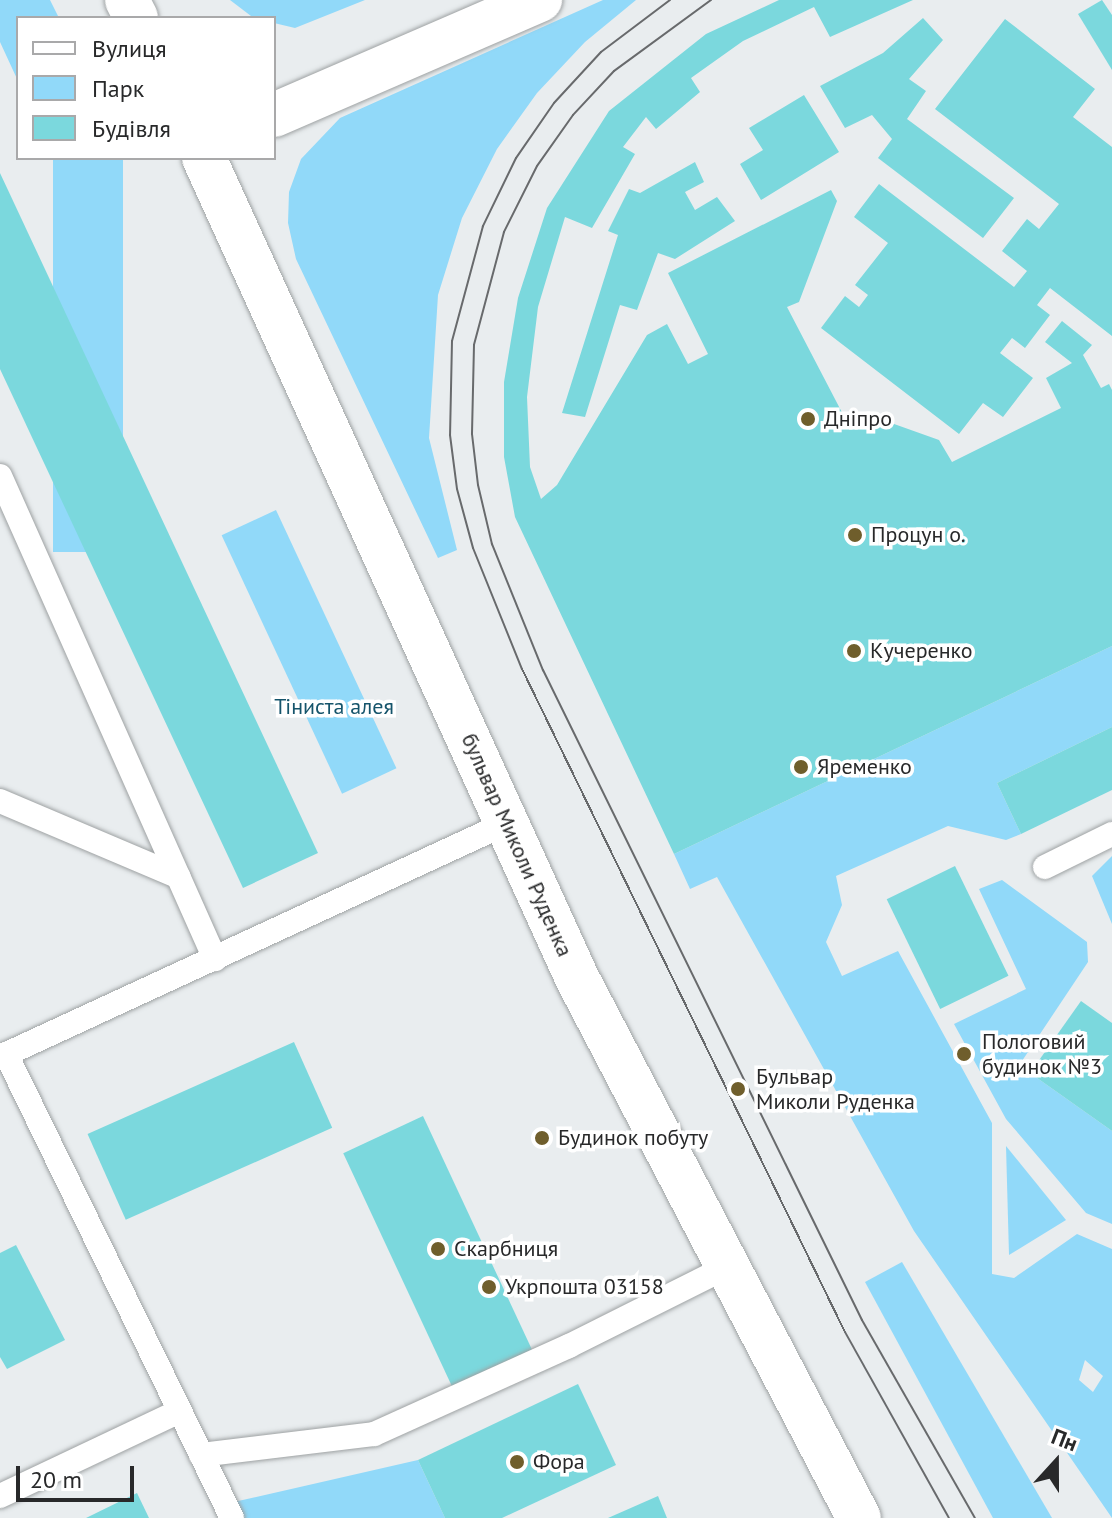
<!DOCTYPE html>
<html>
<head>
<meta charset="utf-8">
<style>
  body { margin:0 }
  #map { position:relative; width:1112px; height:1518px; overflow:hidden; background:#e9edef; font-family:"PT Sans",sans-serif }
  div>[style] { position:absolute }
  [style*='--x'] { left:calc(var(--x)*1px); top:calc(var(--y)*1px); width:calc(var(--w)*1px); rotate:calc(var(--a)*1deg) }
  .green>* { inset:0; background:#91d9f9; transform-origin:0 0 }
  .building>* { inset:0; background:#7bd8dd; transform-origin:0 0 }
  .roads { filter:drop-shadow(0 0 2px #9ea2a3) drop-shadow(0 0 2px #9ea2a3) }
  .service>* { height:24px; margin:-12px; padding:0 12px; transform-origin:12px; border-radius:12px; background:#fff }
  .tertiary>* { height:44px; margin:-22px; padding:0 22px; transform-origin:22px; border-radius:22px; background:#fff }
  .tram>* { height:2px; margin:-1px; padding:0 1px; transform-origin:1px; border-radius:1px; background:#686a6c }
  .dots>* { width:22px; height:22px; translate:-50% -50%; box-sizing:border-box; border:4px solid #fff; border-radius:50% }
  span { translate:-50% -50%; white-space:nowrap; text-align:center; line-height:1.15; -webkit-text-stroke:7px #fff; paint-order:stroke }
  .poi-label { font-size:22px; color:#28292a }
  .left { translate:0 -50%; text-align:left }
  .park-label { font-size:22px; color:#15546b }
  .street-label { font-size:22px; color:#28292a }
  .legend { position:absolute; left:16px; top:16px; width:260px; height:144px; box-sizing:border-box; background:#fff; border:2px solid #a9a9aa; margin:0; padding:10px 14px; list-style:none; font-size:24px; color:#28292a }
  .legend li { display:flex; align-items:center; gap:16px; height:40px }
  .legend b { width:40px; border:2px solid #a9a9aa }
  .north { position:absolute; left:1016px; top:1422px; width:80px; height:80px; -webkit-text-stroke:6px #fff; paint-order:stroke; rotate:21deg; font-size:22px; font-weight:700; line-height:32px; text-align:center; color:#28292a }
  .north::after { content:''; display:block; margin:auto; width:28px; height:36px; background:#28292a; clip-path:polygon(50% 0,100% 100%,50% 72%,0 100%) }
  .scale { position:absolute; left:16px; top:1466px; width:118px; height:36px; box-sizing:border-box; border:4px solid #28292a; border-top:0; padding-left:10px; font-size:24px; line-height:28px; white-space:nowrap; color:#28292a; -webkit-text-stroke:6px #fff; paint-order:stroke }
</style>
</head>
<body>
<div id="map">
  <div class="green">
    <i style="clip-path:polygon(0 0,50px 0,59px 18px,18px 18px,18px 81px,0 42px)"></i>
    <i style="clip-path:polygon(230px 0,365px 0,295px 28px,274px 23px,274px 18px,251px 16px)"></i>
    <i style="clip-path:polygon(603px 0,636px 0,585px 42px,537px 93px,497px 149px,462px 218px,438px 295px,429px 438px,457px 550px,438px 558px,296px 259px,288px 223px,289px 192px,301px 159px,340px 118px)"></i>
    <i style="left:53px;top:158px;width:70px;height:394px"></i>
    <i style="left:276px;top:510px;width:285px;height:60px;rotate:65deg"></i>
    <i style="clip-path:polygon(evenodd,1112px 646px,1112px 727px,997px 783px,1021px 834px,1006px 840px,948px 826px,836px 876px,842px 905px,826px 942px,842px 976px,898px 951px,992px 1123px,992px 1274px,1014px 1278px,1077px 1234px,1112px 1249px,1112px 1518px,914px 1231px,717px 877px,690px 889px,674px 854px,1112px 646px,1085px 1360px,1103px 1376px,1093px 1392px,1079px 1380px,1085px 1360px)"></i>
    <i style="clip-path:polygon(1112px 856px,1112px 924px,1092px 876px)"></i>
    <i style="clip-path:polygon(1002px 880px,1087px 942px,1088px 962px,1022px 1061px,1030px 1073px,1112px 1131px,1112px 1224px,1086px 1213px,1006px 1119px,954px 1024px,1026px 989px,979px 889px)"></i>
    <i style="clip-path:polygon(1006px 1146px,1066px 1220px,1009px 1255px)"></i>
    <i style="clip-path:polygon(902px 1262px,1052px 1518px,993px 1518px,865px 1282px)"></i>
    <i style="clip-path:polygon(418px 1460px,445px 1518px,232px 1518px,225px 1504px)"></i>
  </div>
  <div class="building">
    <i style="clip-path:polygon(779px 0,913px 0,830px 37px,814px 7px,743px 41px,691px 78px,700px 92px,656px 129px,646px 117px,623px 147px,635px 154px,592px 228px,565px 217px,538px 307px,527px 397px,530px 467px,541px 499px,557px 485px,647px 335px,667px 324px,688px 364px,708px 354px,668px 273px,831px 190px,837px 201px,799px 302px,787px 307px,848px 424px,866px 414px,939px 440px,952px 462px,1061px 408px,1046px 378px,1072px 363px,1045px 342px,1062px 321px,1092px 345px,1083px 355px,1101px 388px,1109px 384px,1112px 390px,1112px 646px,674px 854px,515px 517px,504px 457px,504px 382px,518px 298px,547px 208px,609px 111px,706px 34px)"></i>
    <i style="clip-path:polygon(1102px 0,1112px 15px,1112px 70px,1078px 14px)"></i>
    <i style="clip-path:polygon(923px 18px,943px 40px,909px 79px,926px 91px,907px 119px,1014px 198px,983px 238px,878px 158px,892px 139px,872px 115px,845px 128px,820px 86px,883px 53px)"></i>
    <i style="clip-path:polygon(1005px 19px,1095px 89px,1073px 117px,1112px 147px,1112px 336px,1050px 288px,1037px 305px,1050px 315px,1025px 348px,1012px 338px,1000px 353px,1033px 378px,1003px 417px,983px 403px,959px 434px,821px 328px,845px 296px,859px 307px,868px 295px,855px 285px,888px 243px,854px 217px,879px 184px,1014px 287px,1027px 271px,1002px 251px,1027px 219px,1039px 229px,1059px 204px,935px 109px)"></i>
    <i style="clip-path:polygon(804px 95px,839px 152px,761px 200px,740px 164px,763px 150px,749px 128px)"></i>
    <i style="clip-path:polygon(695px 162px,704px 182px,685px 192px,695px 210px,717px 197px,735px 221px,675px 259px,658px 253px,637px 310px,620px 305px,585px 417px,562px 413px,618px 235px,608px 231px,629px 189px,640px 193px)"></i>
    <i style="clip-path:polygon(0 173px,318px 853px,243px 888px,0 369px)"></i>
    <i style="clip-path:polygon(1112px 727px,1112px 790px,1021px 834px,997px 783px)"></i>
    <i style="left:955px;top:866px;width:122px;height:76px;rotate:64deg"></i>
    <i style="clip-path:polygon(1081px 1001px,1112px 1023px,1112px 1131px,1030px 1073px)"></i>
    <i style="left:294px;top:1042px;width:94px;height:226px;rotate:66deg"></i>
    <i style="left:423px;top:1116px;width:258px;height:88px;rotate:65deg"></i>
    <i style="clip-path:polygon(16px 1245px,65px 1340px,7px 1369px,0 1357px,0 1253px)"></i>
    <i style="clip-path:polygon(578px 1384px,616px 1465px,502px 1518px,445px 1518px,418px 1460px)"></i>
    <i style="clip-path:polygon(137px 1493px,149px 1518px,86px 1518px)"></i>
    <i style="clip-path:polygon(658px 1496px,667px 1518px,608px 1518px)"></i>
  </div>
  <div class="roads">
    <div class="service">
      <i style="--x:0;--y:476;--w:529;--a:66"></i>
      <i style="--x:0;--y:801;--w:194;--a:23"></i>
      <i style="--x:1045;--y:867;--w:75;--a:-26.2"></i>
      <i style="--x:6;--y:1054;--w:516;--a:64.03"></i>
      <i style="--x:0;--y:1057;--w:558;--a:-24.78"></i>
      <i style="--x:201;--y:1455;--w:174;--a:-6.9"></i>
      <i style="--x:374;--y:1434;--w:214;--a:-24.3"></i>
      <i style="--x:569;--y:1346;--w:174;--a:-26.6"></i>
      <i style="--x:0;--y:1496;--w:197;--a:-25.3"></i>
    </div>
    <div class="tertiary">
      <i style="--x:127;--y:0;--w:20;--a:63"></i>
      <i style="--x:274;--y:115;--w:290;--a:-23.4"></i>
      <i style="--x:204;--y:158;--w:901;--a:65.54"></i>
      <i style="--x:577;--y:978;--w:609;--a:62.43"></i>
    </div>
  </div>
  <div class="tram">
    <i style="--x:670;--y:0;--w:86;--a:143"></i>
    <i style="--x:601;--y:52;--w:69;--a:132.7"></i>
    <i style="--x:554;--y:103;--w:67;--a:124.6"></i>
    <i style="--x:516;--y:158;--w:76;--a:115.9"></i>
    <i style="--x:483;--y:226;--w:119;--a:105.1"></i>
    <i style="--x:452;--y:341;--w:94;--a:91.2"></i>
    <i style="--x:450;--y:435;--w:54;--a:82.6"></i>
    <i style="--x:457;--y:489;--w:61;--a:74.8"></i>
    <i style="--x:473;--y:548;--w:131;--a:68"></i>
    <i style="--x:522;--y:669;--w:737;--a:64.03"></i>
    <i style="--x:845;--y:1332;--w:213;--a:60.8"></i>
    <i style="--x:711;--y:0;--w:120;--a:143.8"></i>
    <i style="--x:614;--y:71;--w:60;--a:133"></i>
    <i style="--x:573;--y:115;--w:62;--a:125.2"></i>
    <i style="--x:537;--y:166;--w:74;--a:116.6"></i>
    <i style="--x:504;--y:232;--w:117;--a:104.9"></i>
    <i style="--x:474;--y:345;--w:89;--a:91.3"></i>
    <i style="--x:472;--y:434;--w:51;--a:83.3"></i>
    <i style="--x:478;--y:485;--w:61;--a:76.7"></i>
    <i style="--x:492;--y:544;--w:136;--a:68"></i>
    <i style="--x:543;--y:670;--w:724;--a:63.86"></i>
    <i style="--x:862;--y:1320;--w:228;--a:60.3"></i>
  </div>
  <div class="dots">
    <i style="left:808px;top:419px;background:#6f5e2c"></i>
    <i style="left:855px;top:535px;background:#6f5e2c"></i>
    <i style="left:854px;top:651px;background:#6f5e2c"></i>
    <i style="left:801px;top:767px;background:#6f5e2c"></i>
    <i style="left:964px;top:1054px;background:#6f5e2c"></i>
    <i style="left:738px;top:1089px;background:#6f5e2c"></i>
    <i style="left:542px;top:1138px;background:#6f5e2c"></i>
    <i style="left:438px;top:1249px;background:#6f5e2c"></i>
    <i style="left:489px;top:1287px;background:#6f5e2c"></i>
    <i style="left:517px;top:1462px;background:#6f5e2c"></i>
  </div>
  <div class="poi-label">
    <span class="left" style="left:824px;top:419px">Дніпро</span>
    <span class="left" style="left:871px;top:535px">Процун о.</span>
    <span class="left" style="left:870px;top:651px">Кучеренко</span>
    <span class="left" style="left:817px;top:767px">Яременко</span>
    <span class="left" style="left:982px;top:1054px">Пологовий<br>будинок №3</span>
    <span class="left" style="left:756px;top:1089px">Бульвар<br>Миколи Руденка</span>
    <span class="left" style="left:558px;top:1138px">Будинок побуту</span>
    <span class="left" style="left:454px;top:1249px">Скарбниця</span>
    <span class="left" style="left:505px;top:1287px">Укрпошта 03158</span>
    <span class="left" style="left:533px;top:1462px">Фора</span>
  </div>
  <div class="park-label">
    <span style="left:334px;top:707px">Тіниста алея</span>
  </div>
  <div class="street-label">
    <span style="left:517px;top:845px;rotate:66deg">бульвар Миколи Руденка</span>
  </div>
  <ul class="legend">
  <li><b style="height:10px;background:#fff"></b>Вулиця</li>
  <li><b style="height:22px;background:#91d9f9"></b>Парк</li>
  <li><b style="height:22px;background:#7bd8dd"></b>Будівля</li>
  </ul>
  <div class="north">Пн</div>
  <div class="scale">20 m</div>
</div>
</body>
</html>
